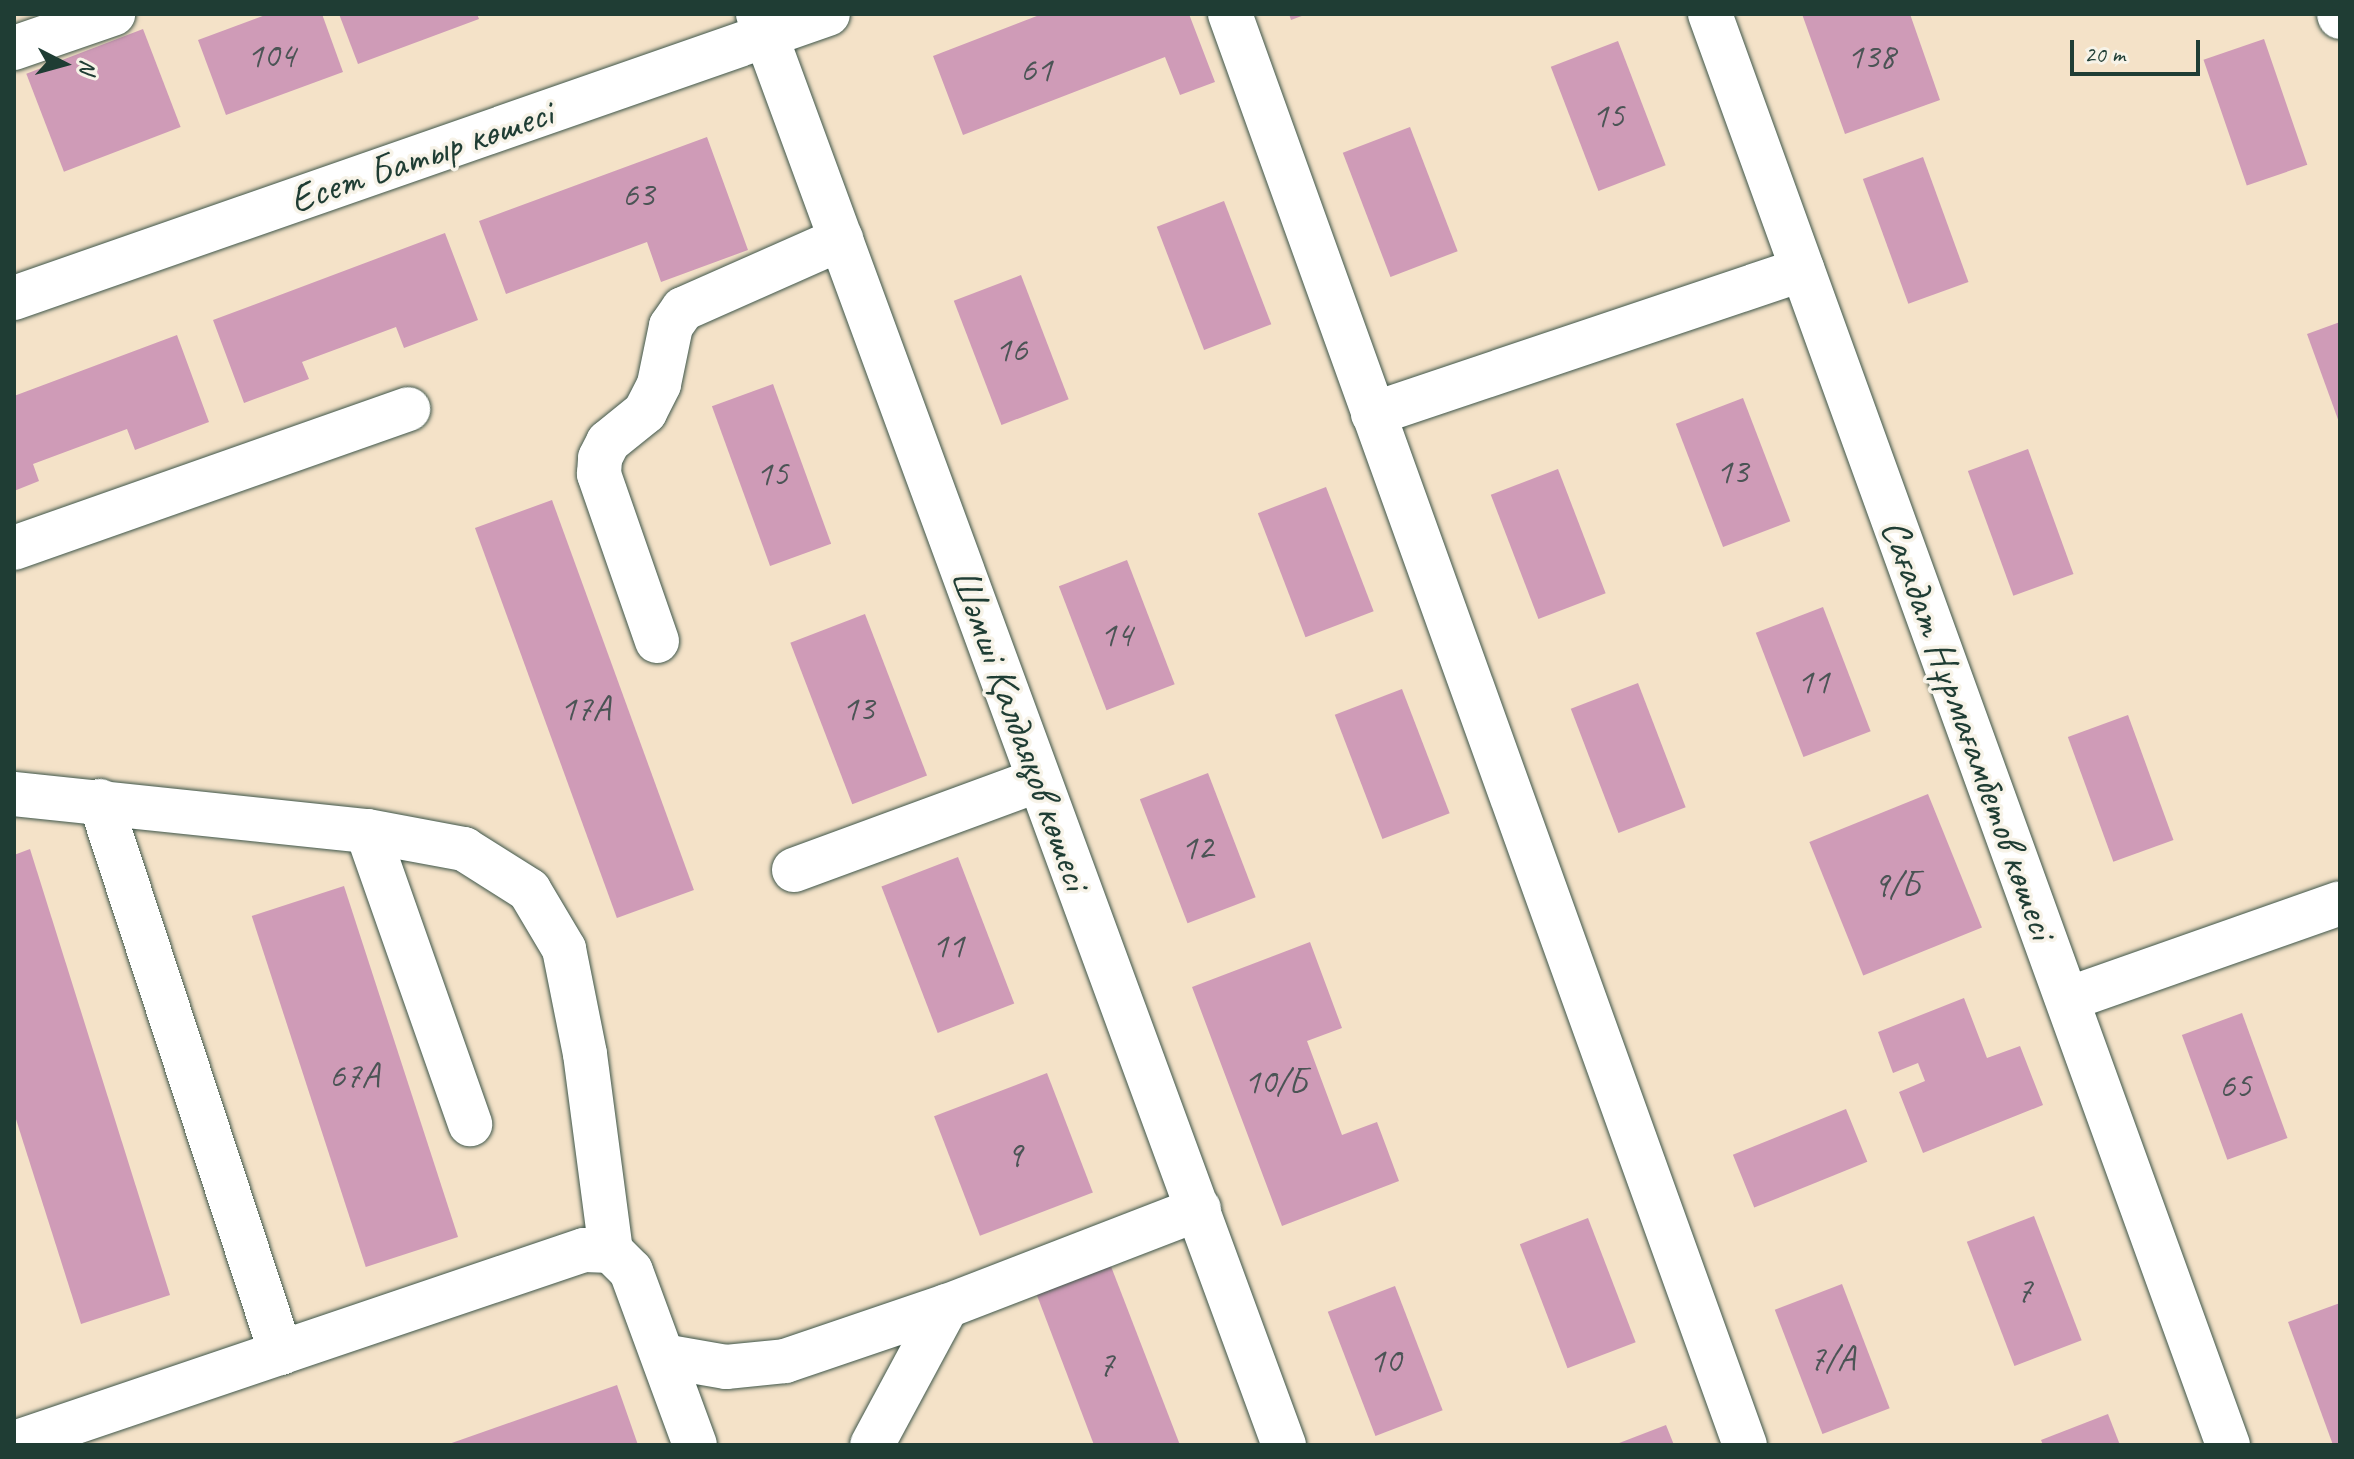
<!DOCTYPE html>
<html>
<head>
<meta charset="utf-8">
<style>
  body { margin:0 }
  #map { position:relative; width:2354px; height:1459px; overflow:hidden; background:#f4e2c8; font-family:Caveat,sans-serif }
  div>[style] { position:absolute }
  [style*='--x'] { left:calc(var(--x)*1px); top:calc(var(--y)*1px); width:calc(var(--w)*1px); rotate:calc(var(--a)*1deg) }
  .building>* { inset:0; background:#cf9bb7; transform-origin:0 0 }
  .roads { filter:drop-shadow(0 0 2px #3f564a) drop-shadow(0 0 2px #3f564a) }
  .minor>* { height:44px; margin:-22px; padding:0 22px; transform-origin:22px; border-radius:22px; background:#fff }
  span { translate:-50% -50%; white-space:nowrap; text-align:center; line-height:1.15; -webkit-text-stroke:7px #f7f3e8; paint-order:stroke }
  .number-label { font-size:36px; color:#4b5455 }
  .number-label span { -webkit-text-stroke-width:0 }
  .street-label { font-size:40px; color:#1f3d34 }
  .frame { position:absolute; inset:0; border:16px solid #1f3d34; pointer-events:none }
  .north { position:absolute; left:24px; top:24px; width:80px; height:80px; -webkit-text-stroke:6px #f7f3e8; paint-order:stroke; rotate:96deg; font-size:22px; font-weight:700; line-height:32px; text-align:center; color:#1f3d34 }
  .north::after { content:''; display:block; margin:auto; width:28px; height:36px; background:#1f3d34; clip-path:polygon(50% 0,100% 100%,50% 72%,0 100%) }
  .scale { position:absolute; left:2070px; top:40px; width:130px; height:36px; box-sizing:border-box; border:4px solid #1f3d34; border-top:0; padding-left:10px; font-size:24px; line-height:28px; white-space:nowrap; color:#1f3d34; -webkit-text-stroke:6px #f7f3e8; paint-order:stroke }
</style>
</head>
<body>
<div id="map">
  <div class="building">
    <i style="clip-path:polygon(268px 14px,322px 14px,343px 72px,226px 115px,198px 40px)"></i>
    <i style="clip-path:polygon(339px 14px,477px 14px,479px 19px,358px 64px)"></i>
    <i style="clip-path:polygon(1042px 14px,1189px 14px,1215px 82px,1180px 95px,1165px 57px,963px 135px,933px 56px)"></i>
    <i style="clip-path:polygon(1289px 14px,1307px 14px,1291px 20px)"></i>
    <i style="clip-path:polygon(1802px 14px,1910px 14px,1940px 100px,1845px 134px)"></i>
    <i style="left:143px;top:29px;width:105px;height:125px;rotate:69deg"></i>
    <i style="left:2264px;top:39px;width:133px;height:64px;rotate:71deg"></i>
    <i style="left:1618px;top:41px;width:133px;height:72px;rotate:69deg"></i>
    <i style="left:1410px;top:127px;width:133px;height:72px;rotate:69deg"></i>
    <i style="clip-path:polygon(707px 137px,748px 250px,661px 282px,647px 242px,506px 294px,479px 221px)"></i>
    <i style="left:1923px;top:157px;width:133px;height:64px;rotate:70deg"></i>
    <i style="left:1224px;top:201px;width:132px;height:72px;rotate:69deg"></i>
    <i style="clip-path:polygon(445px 233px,478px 320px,404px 348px,396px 327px,302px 362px,309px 379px,244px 403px,213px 320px)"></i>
    <i style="left:1021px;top:275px;width:133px;height:72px;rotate:69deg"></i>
    <i style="clip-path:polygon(2340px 322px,2340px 425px,2307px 334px)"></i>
    <i style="clip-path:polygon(177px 335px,209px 422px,135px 450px,127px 429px,33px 464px,39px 481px,14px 491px,14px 396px)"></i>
    <i style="left:773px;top:384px;width:170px;height:65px;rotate:70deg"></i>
    <i style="left:1743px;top:398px;width:132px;height:72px;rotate:69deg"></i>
    <i style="left:2028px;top:449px;width:133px;height:64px;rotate:70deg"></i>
    <i style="left:1558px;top:469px;width:133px;height:72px;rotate:69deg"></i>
    <i style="left:1326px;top:487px;width:133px;height:73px;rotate:69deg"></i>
    <i style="left:552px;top:500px;width:415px;height:82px;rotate:70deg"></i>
    <i style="left:1127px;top:560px;width:133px;height:73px;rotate:69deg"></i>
    <i style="left:1823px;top:607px;width:133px;height:72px;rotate:69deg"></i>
    <i style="left:865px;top:614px;width:173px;height:80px;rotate:69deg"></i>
    <i style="left:1638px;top:683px;width:133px;height:72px;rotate:69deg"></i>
    <i style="left:1402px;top:689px;width:133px;height:72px;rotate:69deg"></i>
    <i style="left:2128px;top:715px;width:133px;height:64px;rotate:70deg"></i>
    <i style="left:1208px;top:773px;width:133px;height:73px;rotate:69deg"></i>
    <i style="left:1928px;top:794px;width:144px;height:128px;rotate:68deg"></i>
    <i style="clip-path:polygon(30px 849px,170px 1295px,81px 1324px,14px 1113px,14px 855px)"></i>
    <i style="left:958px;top:857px;width:157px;height:82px;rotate:69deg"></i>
    <i style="left:344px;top:886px;width:369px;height:97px;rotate:72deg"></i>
    <i style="clip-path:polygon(1310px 942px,1342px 1028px,1307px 1041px,1342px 1135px,1377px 1122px,1399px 1181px,1282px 1226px,1192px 987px)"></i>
    <i style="clip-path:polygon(1964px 998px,1987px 1058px,2020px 1046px,2043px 1105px,1923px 1153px,1899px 1092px,1925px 1081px,1918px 1063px,1893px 1073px,1878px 1032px)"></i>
    <i style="left:2242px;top:1013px;width:133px;height:64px;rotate:70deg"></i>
    <i style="left:1047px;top:1073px;width:128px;height:121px;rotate:69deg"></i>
    <i style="left:1846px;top:1109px;width:57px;height:122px;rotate:68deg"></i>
    <i style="left:2034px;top:1216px;width:133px;height:72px;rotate:69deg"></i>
    <i style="left:1588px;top:1218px;width:133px;height:73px;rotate:69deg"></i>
    <i style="clip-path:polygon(1107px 1256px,1180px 1445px,1094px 1445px,1033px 1285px)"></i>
    <i style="left:1842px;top:1284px;width:133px;height:72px;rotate:69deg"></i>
    <i style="left:1395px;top:1286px;width:133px;height:72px;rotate:69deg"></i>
    <i style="clip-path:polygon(2340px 1303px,2340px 1445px,2333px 1445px,2288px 1322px)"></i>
    <i style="clip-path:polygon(617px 1385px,638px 1445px,446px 1445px)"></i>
    <i style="clip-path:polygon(2108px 1414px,2120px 1445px,2043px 1445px,2041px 1440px)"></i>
    <i style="clip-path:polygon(1666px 1425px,1674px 1445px,1614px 1445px)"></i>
  </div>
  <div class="roads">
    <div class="minor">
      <i style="--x:758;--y:14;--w:1525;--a:69.82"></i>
      <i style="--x:1230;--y:14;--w:1521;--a:70.21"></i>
      <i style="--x:1710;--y:14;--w:1522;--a:70.1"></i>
      <i style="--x:2339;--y:14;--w:3;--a:72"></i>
      <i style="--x:14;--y:48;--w:105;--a:-19"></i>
      <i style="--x:14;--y:298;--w:862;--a:-19.23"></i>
      <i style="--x:1373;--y:414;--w:453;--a:-18.6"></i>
      <i style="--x:14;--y:548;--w:418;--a:-19.4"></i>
      <i style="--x:657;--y:641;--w:177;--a:-109.2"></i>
      <i style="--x:599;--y:474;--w:16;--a:-86"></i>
      <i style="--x:600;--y:458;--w:18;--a:-63"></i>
      <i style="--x:608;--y:442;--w:48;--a:-39"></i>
      <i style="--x:645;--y:412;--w:31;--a:-63"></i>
      <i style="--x:659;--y:384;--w:59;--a:-78.3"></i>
      <i style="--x:671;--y:326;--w:21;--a:-55"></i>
      <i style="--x:683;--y:309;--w:173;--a:-23.9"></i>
      <i style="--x:14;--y:794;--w:355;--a:6"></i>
      <i style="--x:367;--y:831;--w:99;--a:10.5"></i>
      <i style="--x:464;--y:849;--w:77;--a:32.2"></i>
      <i style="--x:529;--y:890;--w:69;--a:59.3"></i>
      <i style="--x:564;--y:949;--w:107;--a:78.7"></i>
      <i style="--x:585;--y:1054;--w:199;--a:82.5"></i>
      <i style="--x:611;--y:1251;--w:28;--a:45"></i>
      <i style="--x:631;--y:1271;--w:185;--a:69.8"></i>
      <i style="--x:100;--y:801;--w:581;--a:71.85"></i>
      <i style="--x:367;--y:831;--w:311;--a:70.6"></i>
      <i style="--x:794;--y:870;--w:261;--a:-20.2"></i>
      <i style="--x:2068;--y:999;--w:288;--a:-19.4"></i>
      <i style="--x:663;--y:1356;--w:64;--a:9.9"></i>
      <i style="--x:726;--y:1367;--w:59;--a:-5.8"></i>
      <i style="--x:785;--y:1361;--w:171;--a:-18.8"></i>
      <i style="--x:947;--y:1306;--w:270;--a:-21.1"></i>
      <i style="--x:14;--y:1443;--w:602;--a:-18.71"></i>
      <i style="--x:584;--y:1250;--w:27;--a:2"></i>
      <i style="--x:872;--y:1445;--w:158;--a:-61.7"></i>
    </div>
  </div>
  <div class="number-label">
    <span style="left:271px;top:56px">104</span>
    <span style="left:1871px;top:57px">138</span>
    <span style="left:1036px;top:70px">61</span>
    <span style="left:1608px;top:116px">15</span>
    <span style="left:638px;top:195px">63</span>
    <span style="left:1011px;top:350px">16</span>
    <span style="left:1732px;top:472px">13</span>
    <span style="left:772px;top:474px">15</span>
    <span style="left:1116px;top:635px">14</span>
    <span style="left:1813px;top:682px">11</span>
    <span style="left:585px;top:709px">17А</span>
    <span style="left:858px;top:709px">13</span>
    <span style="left:1197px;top:848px">12</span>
    <span style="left:1896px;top:885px">9/Б</span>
    <span style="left:948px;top:946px">11</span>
    <span style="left:354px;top:1076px">67А</span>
    <span style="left:1275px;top:1082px">10/Б</span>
    <span style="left:2235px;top:1086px">65</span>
    <span style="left:1014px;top:1155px">9</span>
    <span style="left:2024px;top:1291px">7</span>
    <span style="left:1832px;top:1359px">7/А</span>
    <span style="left:1385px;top:1361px">10</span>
    <span style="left:1106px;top:1365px">7</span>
  </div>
  <div class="street-label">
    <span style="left:421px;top:156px;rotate:-19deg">Есет Батыр көшесі</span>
    <span style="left:1021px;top:729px;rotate:70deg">Шәмші Қалдаяқов көшесі</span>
    <span style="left:1969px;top:729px;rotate:70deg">Сағадат Нұрмағамбетов көшесі</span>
  </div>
  <div class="frame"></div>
  <div class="north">N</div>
  <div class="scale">20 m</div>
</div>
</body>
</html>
